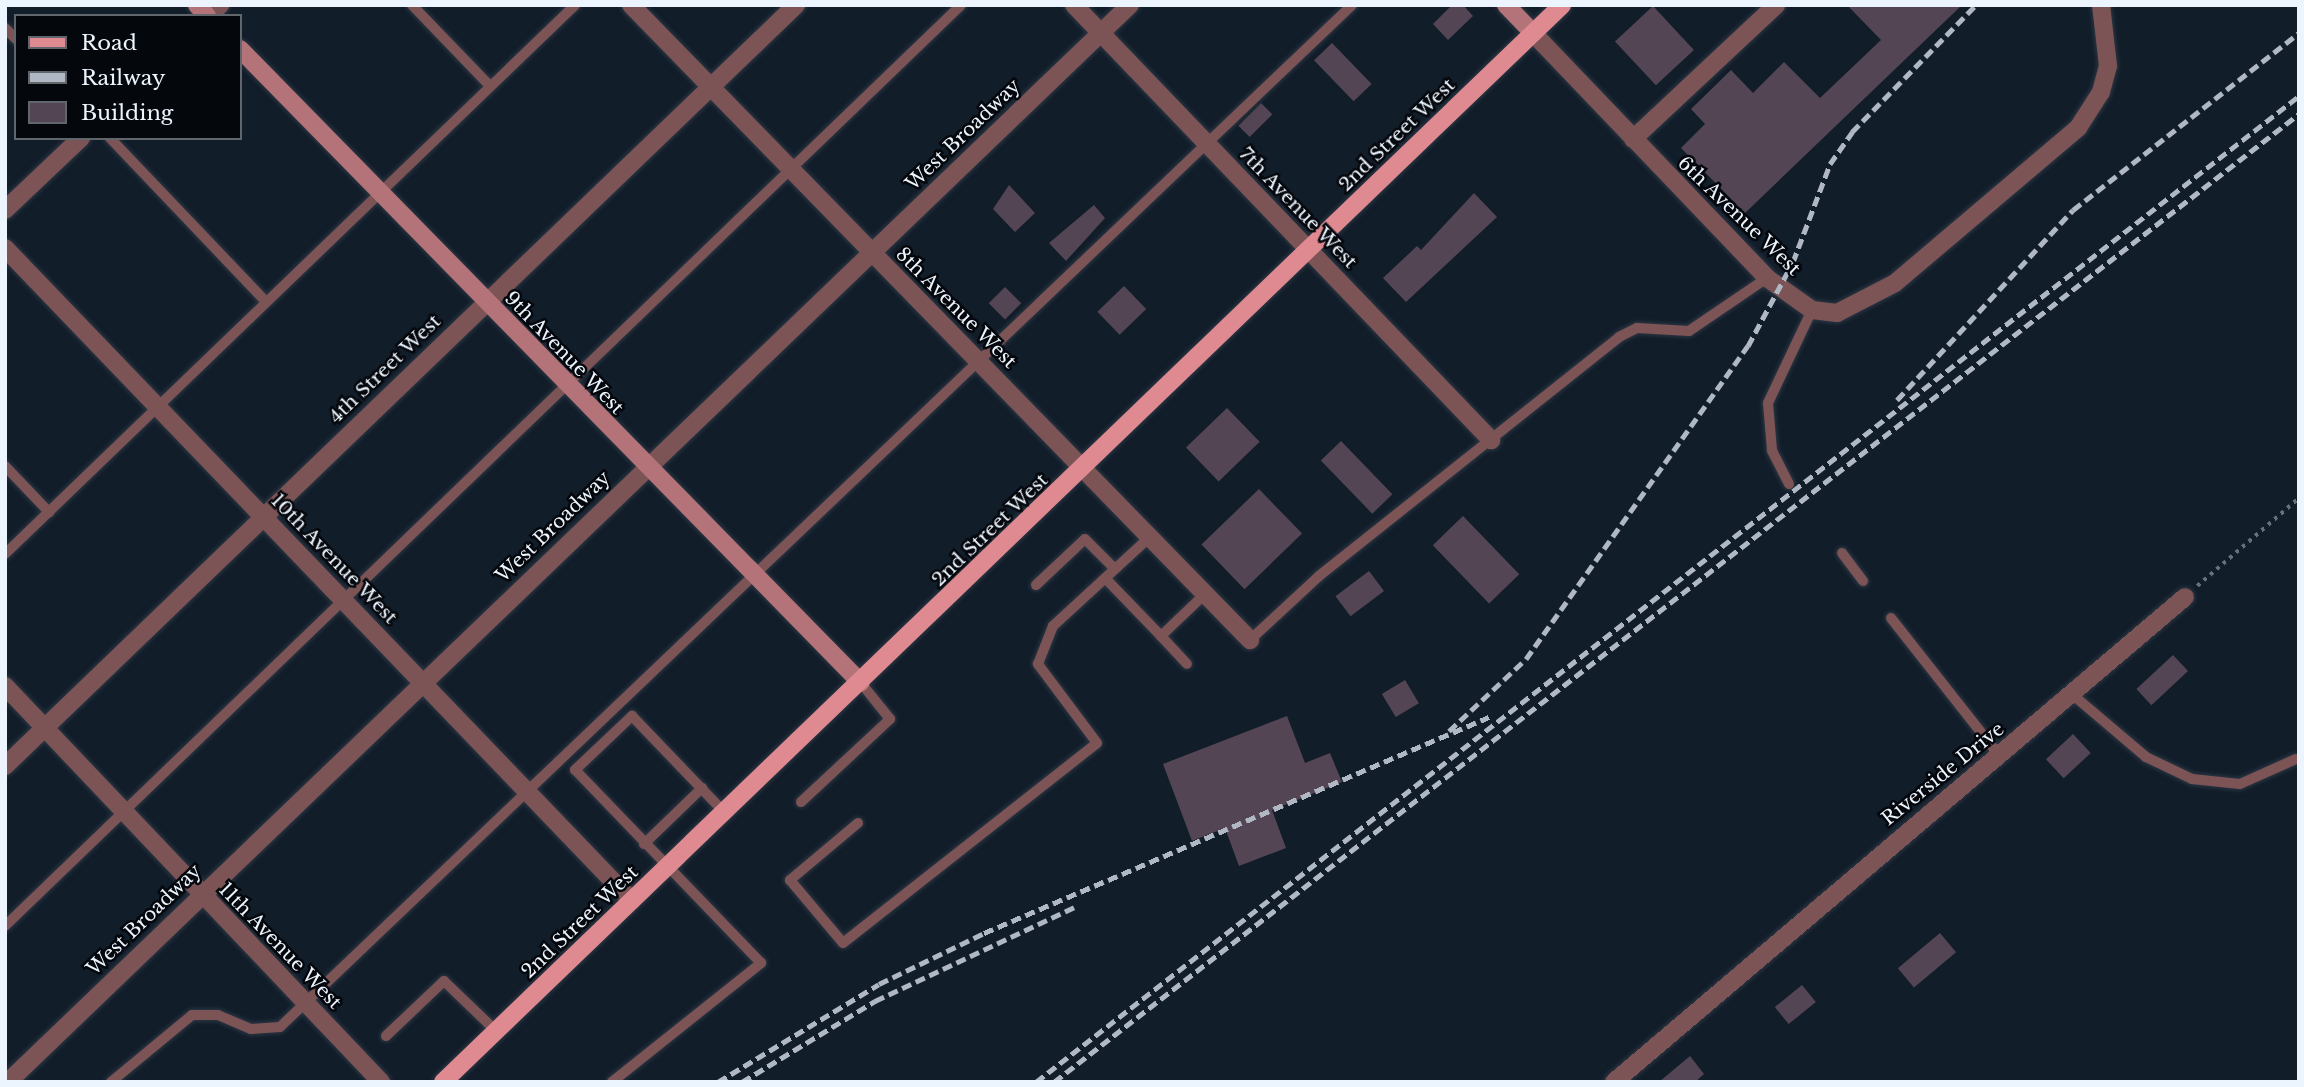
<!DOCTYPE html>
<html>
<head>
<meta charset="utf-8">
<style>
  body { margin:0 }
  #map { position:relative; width:2304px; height:1087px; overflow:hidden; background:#121d2a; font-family:"Libre Baskerville",serif }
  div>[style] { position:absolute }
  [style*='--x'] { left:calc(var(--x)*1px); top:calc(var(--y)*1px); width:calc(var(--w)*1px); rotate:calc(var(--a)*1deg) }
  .building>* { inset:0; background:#544554; transform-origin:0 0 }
  .path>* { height:3.5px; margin-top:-1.75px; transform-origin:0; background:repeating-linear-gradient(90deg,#67717d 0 3.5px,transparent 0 8.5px) }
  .roads { filter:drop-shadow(0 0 2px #2c3743) drop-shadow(0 0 2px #2c3743) }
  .lane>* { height:10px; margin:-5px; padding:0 5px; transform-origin:5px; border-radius:5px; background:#7c5456 }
  .street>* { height:18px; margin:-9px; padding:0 9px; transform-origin:9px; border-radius:9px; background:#7c5456 }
  .secondary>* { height:18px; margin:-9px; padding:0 9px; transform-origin:9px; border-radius:9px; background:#b47378 }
  .primary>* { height:18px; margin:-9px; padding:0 9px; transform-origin:9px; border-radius:9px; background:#df8a91 }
  .rail>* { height:5px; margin-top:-2.5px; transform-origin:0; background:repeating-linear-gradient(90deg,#afb8c3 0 10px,transparent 0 15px) }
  span { translate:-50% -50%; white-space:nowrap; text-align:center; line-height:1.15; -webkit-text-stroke:5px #04070c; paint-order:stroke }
  .street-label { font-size:19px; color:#ecf4fe }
  .frame { position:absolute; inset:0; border:7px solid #ecf4fe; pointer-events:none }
  .legend { position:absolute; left:14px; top:14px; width:228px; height:126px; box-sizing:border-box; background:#04070c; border:2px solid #61666d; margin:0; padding:9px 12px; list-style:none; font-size:21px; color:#ecf4fe }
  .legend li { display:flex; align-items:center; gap:14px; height:35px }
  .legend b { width:35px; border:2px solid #61666d }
</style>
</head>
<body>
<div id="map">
  <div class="building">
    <i style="clip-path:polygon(1452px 5px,1463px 5px,1473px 16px,1448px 40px,1433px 24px)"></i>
    <i style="clip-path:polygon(1847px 5px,1962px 5px,1745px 213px,1681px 148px,1705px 124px,1691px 109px,1731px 70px,1753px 93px,1784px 62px,1820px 98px,1881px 40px)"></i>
    <i style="left:1653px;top:6px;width:60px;height:52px;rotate:47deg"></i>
    <i style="left:1332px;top:43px;width:57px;height:25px;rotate:46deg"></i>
    <i style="left:1261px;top:103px;width:16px;height:32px;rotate:45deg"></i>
    <i style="clip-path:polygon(1009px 185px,1035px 213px,1015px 232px,993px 209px)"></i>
    <i style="clip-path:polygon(1474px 193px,1497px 217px,1406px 302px,1383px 278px,1417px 246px,1421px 250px)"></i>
    <i style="clip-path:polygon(1094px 205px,1105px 218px,1066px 261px,1049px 243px)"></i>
    <i style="left:1124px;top:286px;width:32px;height:37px;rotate:46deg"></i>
    <i style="left:1005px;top:287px;width:23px;height:23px;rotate:45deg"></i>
    <i style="left:1227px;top:408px;width:47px;height:57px;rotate:46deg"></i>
    <i style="left:1341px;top:441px;width:74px;height:28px;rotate:46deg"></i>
    <i style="left:1259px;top:489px;width:62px;height:80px;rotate:46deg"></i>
    <i style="left:1463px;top:516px;width:81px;height:42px;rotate:46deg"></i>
    <i style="left:1369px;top:571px;width:25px;height:42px;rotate:53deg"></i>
    <i style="left:2173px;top:655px;width:22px;height:50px;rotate:47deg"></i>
    <i style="left:1405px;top:680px;width:27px;height:27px;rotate:59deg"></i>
    <i style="clip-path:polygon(1287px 716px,1305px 763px,1330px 753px,1342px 782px,1272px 810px,1286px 848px,1239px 866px,1225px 828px,1192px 841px,1163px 764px)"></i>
    <i style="left:2073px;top:734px;width:26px;height:37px;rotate:47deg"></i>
    <i style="left:1940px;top:933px;width:25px;height:55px;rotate:50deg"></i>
    <i style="left:1802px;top:985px;width:22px;height:35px;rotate:51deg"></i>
    <i style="clip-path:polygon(1690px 1056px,1704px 1074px,1695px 1082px,1659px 1082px)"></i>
  </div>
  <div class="path">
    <i style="--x:2197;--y:586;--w:135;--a:-40.8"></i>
  </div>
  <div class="roads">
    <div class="lane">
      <i style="--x:412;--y:5;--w:112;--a:46.1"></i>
      <i style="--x:5;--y:28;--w:16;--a:45"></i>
      <i style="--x:110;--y:138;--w:226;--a:46.4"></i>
      <i style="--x:5;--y:466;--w:64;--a:46.3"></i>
      <i style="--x:1789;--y:484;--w:38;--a:-117"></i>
      <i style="--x:1772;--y:450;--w:47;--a:-94.9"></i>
      <i style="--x:1768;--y:403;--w:103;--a:-64.7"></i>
      <i style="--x:1842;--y:553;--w:35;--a:53"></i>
      <i style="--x:5;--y:554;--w:791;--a:-43.92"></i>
      <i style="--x:1105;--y:578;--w:81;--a:46"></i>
      <i style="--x:1161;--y:636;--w:62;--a:-43.7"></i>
      <i style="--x:1036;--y:585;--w:67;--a:-43.2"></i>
      <i style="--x:1085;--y:539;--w:42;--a:45"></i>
      <i style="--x:1891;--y:618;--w:174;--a:51.8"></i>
      <i style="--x:1161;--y:636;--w:38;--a:47"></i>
      <i style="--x:1250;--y:640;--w:94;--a:-42.8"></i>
      <i style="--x:1319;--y:576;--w:384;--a:-38.5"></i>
      <i style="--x:1619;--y:337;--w:20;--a:-27"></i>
      <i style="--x:1637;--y:328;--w:52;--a:3.3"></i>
      <i style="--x:1689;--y:331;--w:94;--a:-34.2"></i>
      <i style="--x:2073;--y:695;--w:96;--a:40.3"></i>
      <i style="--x:2146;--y:757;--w:51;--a:25.6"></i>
      <i style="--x:2192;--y:779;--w:48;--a:5.9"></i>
      <i style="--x:2240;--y:784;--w:61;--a:-24.1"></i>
      <i style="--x:801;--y:802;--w:122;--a:-43"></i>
      <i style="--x:890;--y:719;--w:46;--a:-128.9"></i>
      <i style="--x:858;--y:823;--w:89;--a:140"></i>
      <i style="--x:790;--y:880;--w:82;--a:49.9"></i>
      <i style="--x:843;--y:943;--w:323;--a:-38.2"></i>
      <i style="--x:1097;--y:743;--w:99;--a:-126.8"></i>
      <i style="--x:1038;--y:664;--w:41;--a:-68.5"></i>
      <i style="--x:1053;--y:626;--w:133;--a:-42.6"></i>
      <i style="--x:644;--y:844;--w:81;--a:-44"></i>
      <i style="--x:5;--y:926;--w:1327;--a:-43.93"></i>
      <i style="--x:386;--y:1036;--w:80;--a:-43.5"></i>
      <i style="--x:444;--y:981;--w:72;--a:43.9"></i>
      <i style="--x:111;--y:1082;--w:105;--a:-39.6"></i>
      <i style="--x:192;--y:1015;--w:26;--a:0"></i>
      <i style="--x:218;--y:1015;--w:36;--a:23"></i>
      <i style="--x:251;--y:1029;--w:29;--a:-4"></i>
      <i style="--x:280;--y:1027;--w:1481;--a:-43.63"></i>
      <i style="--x:612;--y:1082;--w:191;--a:-38.6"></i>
      <i style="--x:761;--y:963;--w:268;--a:-133.9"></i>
      <i style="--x:575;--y:770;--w:79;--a:-43.5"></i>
      <i style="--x:632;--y:716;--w:134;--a:46.2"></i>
    </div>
    <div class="street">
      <i style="--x:631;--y:5;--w:887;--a:45.73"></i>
      <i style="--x:1074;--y:5;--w:603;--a:46.21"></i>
      <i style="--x:209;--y:16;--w:16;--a:-45"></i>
      <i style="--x:1533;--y:33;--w:339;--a:46.3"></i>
      <i style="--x:1767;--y:278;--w:55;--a:35.4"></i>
      <i style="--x:1812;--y:310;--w:25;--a:7"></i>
      <i style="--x:1837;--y:313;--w:65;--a:-27.3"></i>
      <i style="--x:1895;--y:283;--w:240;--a:-40.3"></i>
      <i style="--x:2078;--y:128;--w:43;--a:-57.4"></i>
      <i style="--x:2101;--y:92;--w:27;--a:-75"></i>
      <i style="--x:2108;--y:66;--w:61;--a:-96.5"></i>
      <i style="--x:1633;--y:139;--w:196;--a:-43.1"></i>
      <i style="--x:5;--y:210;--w:105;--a:-43.5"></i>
      <i style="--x:5;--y:248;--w:905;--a:46.16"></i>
      <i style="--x:5;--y:686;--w:546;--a:46.48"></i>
      <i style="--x:5;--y:766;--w:1098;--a:-43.89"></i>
      <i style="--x:8;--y:1082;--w:1555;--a:-43.83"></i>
      <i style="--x:1614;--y:1082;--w:749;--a:-40.34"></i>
    </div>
    <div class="secondary">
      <i style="--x:197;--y:5;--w:15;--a:48"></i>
      <i style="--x:1506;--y:5;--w:39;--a:46"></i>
      <i style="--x:240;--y:49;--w:887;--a:45.59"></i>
    </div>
    <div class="primary">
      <i style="--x:443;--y:1082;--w:1553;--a:-43.9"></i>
    </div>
  </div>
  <div class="rail">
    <i style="--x:1897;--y:400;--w:259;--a:-47.2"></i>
    <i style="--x:2073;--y:210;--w:287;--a:-38.1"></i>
    <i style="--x:1449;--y:731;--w:105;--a:-43.1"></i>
    <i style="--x:1526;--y:659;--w:384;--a:-54.7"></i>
    <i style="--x:1748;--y:346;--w:95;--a:-61.8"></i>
    <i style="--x:1793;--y:262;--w:105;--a:-69.3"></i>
    <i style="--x:1830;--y:164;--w:39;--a:-55"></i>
    <i style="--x:1852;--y:132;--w:177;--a:-45.7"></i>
    <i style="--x:718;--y:1082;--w:188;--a:-31.3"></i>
    <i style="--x:879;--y:984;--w:117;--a:-25.9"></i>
    <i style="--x:984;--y:933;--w:549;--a:-23.16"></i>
    <i style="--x:742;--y:1082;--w:156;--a:-31.3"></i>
    <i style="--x:875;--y:1001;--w:223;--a:-25.2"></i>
    <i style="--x:1036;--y:1082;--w:1602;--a:-37.98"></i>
    <i style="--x:1054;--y:1082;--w:1577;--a:-37.87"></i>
  </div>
  <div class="street-label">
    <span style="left:963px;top:135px;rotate:-44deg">West Broadway</span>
    <span style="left:1397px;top:135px;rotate:-44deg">2nd Street West</span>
    <span style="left:1298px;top:208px;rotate:46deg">7th Avenue West</span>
    <span style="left:1739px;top:216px;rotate:44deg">6th Avenue West</span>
    <span style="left:956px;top:308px;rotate:45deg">8th Avenue West</span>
    <span style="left:564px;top:353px;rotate:46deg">9th Avenue West</span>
    <span style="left:385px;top:369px;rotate:-44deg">4th Street West</span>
    <span style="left:553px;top:527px;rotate:-44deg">West Broadway</span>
    <span style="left:990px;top:530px;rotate:-44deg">2nd Street West</span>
    <span style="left:334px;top:559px;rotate:46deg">10th Avenue West</span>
    <span style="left:1943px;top:774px;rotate:-39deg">Riverside Drive</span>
    <span style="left:144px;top:920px;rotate:-44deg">West Broadway</span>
    <span style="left:580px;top:922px;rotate:-44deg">2nd Street West</span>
    <span style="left:280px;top:946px;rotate:46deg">11th Avenue West</span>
  </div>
  <div class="frame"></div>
  <ul class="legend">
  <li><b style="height:9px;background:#df8a91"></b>Road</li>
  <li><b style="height:9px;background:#afb8c3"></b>Railway</li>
  <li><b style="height:19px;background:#544554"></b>Building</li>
  </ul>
</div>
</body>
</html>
